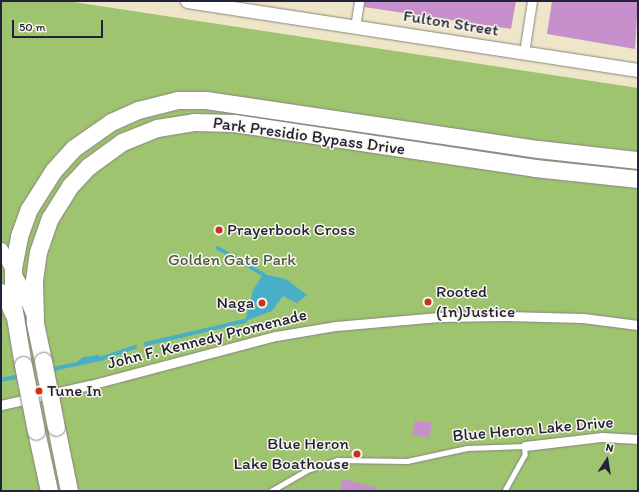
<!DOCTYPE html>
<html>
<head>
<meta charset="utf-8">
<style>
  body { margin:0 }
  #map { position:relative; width:639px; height:492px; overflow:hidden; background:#efe6c9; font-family:Itim,sans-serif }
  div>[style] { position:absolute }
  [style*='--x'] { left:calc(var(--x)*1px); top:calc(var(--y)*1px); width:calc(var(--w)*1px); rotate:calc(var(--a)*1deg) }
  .green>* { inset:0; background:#9fc46f }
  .water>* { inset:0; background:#48afc7 }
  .stream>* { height:3.5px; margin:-1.75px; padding:0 1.75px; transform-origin:1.75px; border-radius:1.75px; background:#48afc7 }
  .building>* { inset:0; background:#c790cc; transform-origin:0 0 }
  .roads { filter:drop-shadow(0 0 1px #888482) drop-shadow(0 0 1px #888482) }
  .lane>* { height:4.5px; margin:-2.25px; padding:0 2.25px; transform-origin:2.25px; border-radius:2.25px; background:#fff }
  .street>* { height:9px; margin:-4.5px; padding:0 4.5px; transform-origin:4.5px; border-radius:4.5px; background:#fff }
  .secondary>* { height:13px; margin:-6.5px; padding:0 6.5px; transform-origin:6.5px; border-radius:6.5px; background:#fff }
  .highway>* { height:17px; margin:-8.5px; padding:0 8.5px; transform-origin:8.5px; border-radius:8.5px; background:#fff }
  .bridges { filter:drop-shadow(0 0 1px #888482) drop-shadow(0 0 1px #888482) }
  .highway-bridge>* { height:17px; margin:-8.5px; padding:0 8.5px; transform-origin:8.5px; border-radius:8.5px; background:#fff }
  .dots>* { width:11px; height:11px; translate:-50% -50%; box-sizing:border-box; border:2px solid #fbf7ec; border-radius:50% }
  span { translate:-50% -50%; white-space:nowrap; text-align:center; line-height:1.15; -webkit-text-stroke:3px #fbf7ec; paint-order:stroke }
  .street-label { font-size:17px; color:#22223b }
  .poi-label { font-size:17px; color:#22223b }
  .left { translate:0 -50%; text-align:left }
  .right { translate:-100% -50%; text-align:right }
  .park-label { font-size:17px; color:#4e5b4d }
  .frame { position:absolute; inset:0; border:2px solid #22223b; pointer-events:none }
  .north { position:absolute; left:587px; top:440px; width:40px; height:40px; -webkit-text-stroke:3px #fbf7ec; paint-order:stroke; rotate:12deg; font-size:11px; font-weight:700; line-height:16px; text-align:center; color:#22223b }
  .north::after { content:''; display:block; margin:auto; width:14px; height:18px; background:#22223b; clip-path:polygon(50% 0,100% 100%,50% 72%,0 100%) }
  .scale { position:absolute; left:12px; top:20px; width:91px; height:18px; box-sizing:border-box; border:2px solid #22223b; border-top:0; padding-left:5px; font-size:12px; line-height:14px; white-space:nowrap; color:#22223b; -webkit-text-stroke:3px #fbf7ec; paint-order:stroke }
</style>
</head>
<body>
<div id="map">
  <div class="green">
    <i style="clip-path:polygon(1px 1px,67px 1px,638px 88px,638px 491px,1px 491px)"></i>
  </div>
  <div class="water">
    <i style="clip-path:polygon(263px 274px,286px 279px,307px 295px,297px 303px,283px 296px,272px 311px,245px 321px,253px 290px)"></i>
  </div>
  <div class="stream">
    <i style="--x:218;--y:248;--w:52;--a:30"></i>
    <i style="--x:146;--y:344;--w:102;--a:-13.1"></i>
    <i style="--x:79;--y:363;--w:6;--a:-39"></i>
    <i style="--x:84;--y:359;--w:14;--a:-8"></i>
    <i style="--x:49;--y:370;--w:52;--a:-12.2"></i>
    <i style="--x:100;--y:359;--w:37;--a:-19"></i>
    <i style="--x:1;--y:380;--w:19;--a:-12"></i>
  </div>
  <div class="building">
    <i style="clip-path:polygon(365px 1px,516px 1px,511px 29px,364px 7px)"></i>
    <i style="clip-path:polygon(552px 1px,638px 1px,635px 49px,547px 34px)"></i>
    <i style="left:415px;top:420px;width:17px;height:15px;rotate:10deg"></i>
    <i style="clip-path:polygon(343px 479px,377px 488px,377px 491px,339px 491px)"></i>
  </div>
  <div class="roads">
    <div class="lane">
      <i style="--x:271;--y:491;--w:39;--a:-30"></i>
      <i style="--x:305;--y:471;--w:34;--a:-19"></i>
      <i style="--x:337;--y:460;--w:70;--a:0.8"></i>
      <i style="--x:407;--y:461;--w:61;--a:-12.2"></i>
      <i style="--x:467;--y:448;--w:58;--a:-2"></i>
      <i style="--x:525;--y:446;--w:9;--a:90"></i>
      <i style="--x:525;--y:455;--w:41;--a:119.1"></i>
    </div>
    <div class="street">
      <i style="--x:355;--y:27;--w:26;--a:-81"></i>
      <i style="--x:524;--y:53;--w:53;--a:-81.3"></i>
      <i style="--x:1;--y:405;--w:91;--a:-12.7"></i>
      <i style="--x:90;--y:385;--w:192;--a:-14.8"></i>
      <i style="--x:276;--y:336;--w:61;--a:-9.5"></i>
      <i style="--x:336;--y:326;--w:103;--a:-5"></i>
      <i style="--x:439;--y:317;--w:67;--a:-0.9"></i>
      <i style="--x:506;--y:316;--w:77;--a:1.5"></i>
      <i style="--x:583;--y:318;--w:55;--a:7.3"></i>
      <i style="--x:525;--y:446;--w:78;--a:-6.7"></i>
      <i style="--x:602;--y:437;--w:36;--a:3"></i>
    </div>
    <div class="secondary">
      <i style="--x:187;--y:1;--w:456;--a:8.7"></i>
      <i style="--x:1;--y:249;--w:42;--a:61.6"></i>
      <i style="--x:21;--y:286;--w:29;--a:68"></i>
      <i style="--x:1;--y:290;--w:26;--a:67"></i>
    </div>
    <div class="highway">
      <i style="--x:43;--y:361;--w:40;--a:-102"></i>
      <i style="--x:35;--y:322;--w:42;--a:-91.4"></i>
      <i style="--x:34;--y:280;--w:28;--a:-82"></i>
      <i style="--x:38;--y:252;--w:36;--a:-71"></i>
      <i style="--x:50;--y:218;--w:39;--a:-58"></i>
      <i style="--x:71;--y:185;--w:26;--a:-47"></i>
      <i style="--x:89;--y:166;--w:41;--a:-36"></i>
      <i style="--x:122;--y:142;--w:38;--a:-22"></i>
      <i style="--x:157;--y:128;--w:37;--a:-9"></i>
      <i style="--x:194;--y:122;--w:40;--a:1.4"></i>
      <i style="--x:234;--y:123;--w:304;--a:8.5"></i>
      <i style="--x:535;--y:168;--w:104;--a:6.1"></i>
      <i style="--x:23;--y:365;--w:61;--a:-99.5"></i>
      <i style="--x:13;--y:305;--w:37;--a:-90"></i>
      <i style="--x:13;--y:268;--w:33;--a:-79"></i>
      <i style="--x:19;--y:236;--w:29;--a:-70"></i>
      <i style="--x:29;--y:209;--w:45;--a:-57.7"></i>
      <i style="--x:53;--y:171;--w:31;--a:-48"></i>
      <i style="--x:74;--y:148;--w:45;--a:-35.1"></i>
      <i style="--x:111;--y:122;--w:30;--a:-24"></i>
      <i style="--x:138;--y:110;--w:41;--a:-14"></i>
      <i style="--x:178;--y:100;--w:28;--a:0"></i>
      <i style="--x:206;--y:100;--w:336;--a:8.4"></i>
      <i style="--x:538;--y:149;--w:101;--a:6.3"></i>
      <i style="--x:56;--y:427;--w:65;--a:78.5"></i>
      <i style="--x:36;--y:431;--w:61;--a:77.8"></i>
    </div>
  </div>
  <div class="bridges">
    <div class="highway-bridge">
      <i style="--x:43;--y:361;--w:67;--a:78.9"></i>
      <i style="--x:23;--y:365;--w:67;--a:78.9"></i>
    </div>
  </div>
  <div class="dots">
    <i style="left:219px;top:230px;background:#c8321e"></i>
    <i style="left:428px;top:302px;background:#c8321e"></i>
    <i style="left:262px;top:303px;background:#c8321e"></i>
    <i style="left:39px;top:391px;background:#c8321e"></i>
    <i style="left:357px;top:454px;background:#c8321e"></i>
  </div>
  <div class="street-label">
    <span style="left:451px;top:23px;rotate:9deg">Fulton Street</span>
    <span style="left:309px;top:136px;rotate:8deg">Park Presidio Bypass Drive</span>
    <span style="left:207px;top:339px;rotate:-14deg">John F. Kennedy Promenade</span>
    <span style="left:533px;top:429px;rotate:-5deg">Blue Heron Lake Drive</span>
  </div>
  <div class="poi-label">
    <span class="left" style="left:227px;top:230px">Prayerbook Cross</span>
    <span class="left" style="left:436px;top:302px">Rooted<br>(In)Justice</span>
    <span class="right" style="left:254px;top:303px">Naga</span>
    <span class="left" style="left:47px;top:391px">Tune In</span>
    <span class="right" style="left:349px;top:454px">Blue Heron<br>Lake Boathouse</span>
  </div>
  <div class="park-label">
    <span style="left:232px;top:260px">Golden Gate Park</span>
  </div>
  <div class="frame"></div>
  <div class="north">N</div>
  <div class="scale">50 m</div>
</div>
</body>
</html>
